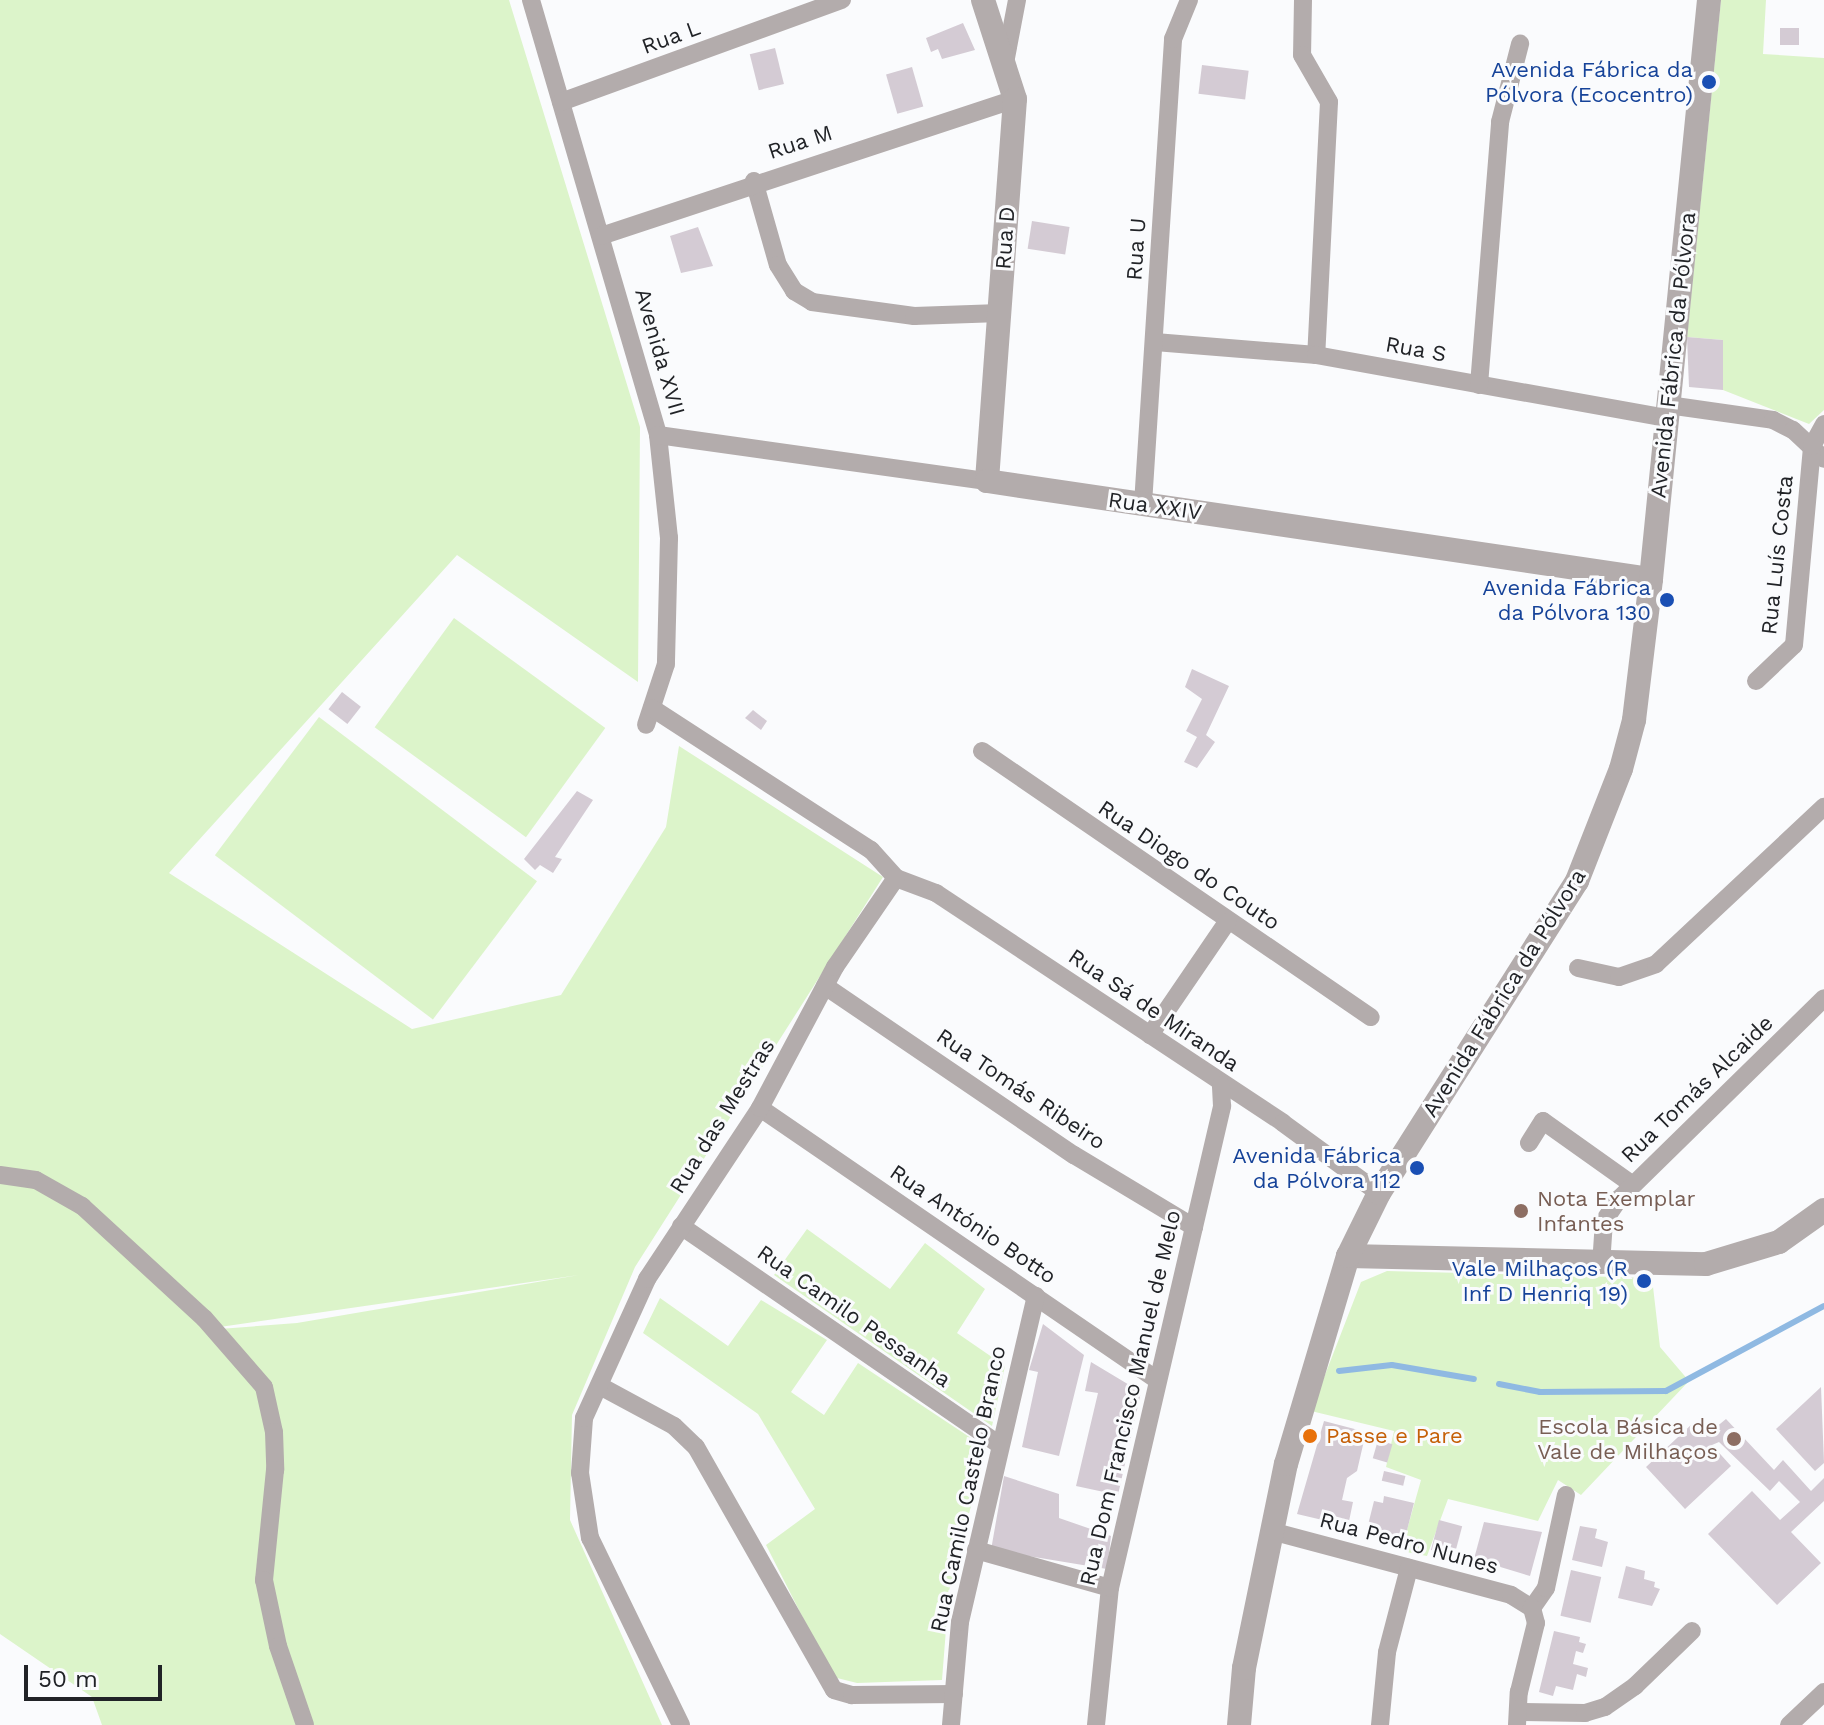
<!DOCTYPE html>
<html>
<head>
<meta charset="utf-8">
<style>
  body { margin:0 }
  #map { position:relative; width:1824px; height:1725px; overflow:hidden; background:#fafbfd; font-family:"Work Sans",sans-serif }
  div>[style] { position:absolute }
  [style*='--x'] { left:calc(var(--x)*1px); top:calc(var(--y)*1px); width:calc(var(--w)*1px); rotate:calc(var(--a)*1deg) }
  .green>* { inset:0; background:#dcf4ca; transform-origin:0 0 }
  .stream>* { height:6px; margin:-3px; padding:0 3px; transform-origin:3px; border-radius:3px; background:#8fb9e2 }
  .building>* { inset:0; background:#d4cbd4; transform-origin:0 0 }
  .minor>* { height:18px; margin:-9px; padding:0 9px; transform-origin:9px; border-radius:9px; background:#b3acac }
  .tertiary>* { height:24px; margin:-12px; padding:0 12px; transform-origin:12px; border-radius:12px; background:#b3acac }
  .dots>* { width:22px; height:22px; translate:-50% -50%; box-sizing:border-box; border:4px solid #fafbfd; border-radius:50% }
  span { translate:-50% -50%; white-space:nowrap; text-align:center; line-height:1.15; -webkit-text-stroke:6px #fafbfd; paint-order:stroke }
  .street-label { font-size:22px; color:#212327 }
  .transit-label { font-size:22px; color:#164399 }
  .right { translate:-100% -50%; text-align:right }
  .education-label { font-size:22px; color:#785e54 }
  .left { translate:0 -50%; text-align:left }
  .food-label { font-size:22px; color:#c56008 }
  .scale { position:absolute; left:24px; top:1665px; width:138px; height:36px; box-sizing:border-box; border:4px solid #212327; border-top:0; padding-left:10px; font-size:24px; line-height:28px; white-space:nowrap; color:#212327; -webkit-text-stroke:6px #fafbfd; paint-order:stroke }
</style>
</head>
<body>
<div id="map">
  <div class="green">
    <i style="clip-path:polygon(evenodd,0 0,509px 0,640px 427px,638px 682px,457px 555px,169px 873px,412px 1029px,561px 995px,666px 827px,679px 746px,883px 877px,635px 1267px,572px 1415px,570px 1520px,662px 1725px,102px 1725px,92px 1697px,0 1634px,0 0,579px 1275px,297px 1323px,206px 1330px,206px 1329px,579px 1275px)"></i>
    <i style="clip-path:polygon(1721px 0,1766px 0,1763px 54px,1824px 58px,1824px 410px,1809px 424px,1723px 390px,1723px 340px,1687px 337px)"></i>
    <i style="left:454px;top:618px;width:187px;height:135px;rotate:36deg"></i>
    <i style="left:319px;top:717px;width:273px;height:173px;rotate:37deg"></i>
    <i style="clip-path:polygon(807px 1229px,890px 1289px,925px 1243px,985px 1289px,957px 1333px,1005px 1366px,992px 1426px,774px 1275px)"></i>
    <i style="clip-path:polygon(1387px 1271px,1652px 1278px,1660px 1347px,1689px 1381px,1581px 1495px,1558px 1480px,1538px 1521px,1448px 1499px,1427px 1556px,1401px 1551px,1421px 1480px,1386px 1467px,1394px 1431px,1311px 1411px,1361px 1282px)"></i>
    <i style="clip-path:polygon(660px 1298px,728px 1346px,761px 1300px,827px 1340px,791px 1392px,824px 1415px,858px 1363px,986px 1448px,949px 1591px,942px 1680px,857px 1683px,833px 1677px,766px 1545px,815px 1509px,758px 1414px,643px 1333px)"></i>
  </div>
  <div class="stream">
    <i style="--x:1339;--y:1371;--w:53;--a:-6.5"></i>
    <i style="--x:1392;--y:1365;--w:83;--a:9.7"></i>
    <i style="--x:1499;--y:1384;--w:42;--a:11"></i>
    <i style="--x:1540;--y:1392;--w:126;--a:-0.5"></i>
    <i style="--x:1666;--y:1391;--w:179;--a:-28.3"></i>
  </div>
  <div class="building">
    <i style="clip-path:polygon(963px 23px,975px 50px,942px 59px,938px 49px,931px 52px,926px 38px)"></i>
    <i style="left:1780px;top:28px;width:19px;height:17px"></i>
    <i style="left:775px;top:48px;width:37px;height:26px;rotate:76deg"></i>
    <i style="left:1202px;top:65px;width:47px;height:29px;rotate:7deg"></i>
    <i style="left:912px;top:67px;width:41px;height:27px;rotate:74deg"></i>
    <i style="left:1032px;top:221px;width:38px;height:28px;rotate:9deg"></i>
    <i style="clip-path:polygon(698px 227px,713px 266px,681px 273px,670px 236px)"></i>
    <i style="clip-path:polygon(1687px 337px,1723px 340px,1723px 390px,1689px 387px)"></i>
    <i style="clip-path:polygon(1192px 669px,1229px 686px,1206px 735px,1215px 742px,1197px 768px,1184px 762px,1197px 737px,1186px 731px,1202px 699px,1185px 687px)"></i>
    <i style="left:342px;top:692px;width:24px;height:22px;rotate:38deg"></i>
    <i style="clip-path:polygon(753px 710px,767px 721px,761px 730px,745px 718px)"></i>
    <i style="clip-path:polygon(577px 791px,593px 800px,555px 857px,562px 859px,553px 873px,540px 865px,535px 870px,524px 859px)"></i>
    <i style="clip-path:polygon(1043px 1324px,1084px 1355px,1059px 1456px,1022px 1447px,1038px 1372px,1029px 1370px)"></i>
    <i style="clip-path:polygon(1091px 1362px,1141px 1392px,1118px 1495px,1076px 1486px,1098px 1393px,1085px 1391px)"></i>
    <i style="clip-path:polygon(1821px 1387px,1824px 1463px,1815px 1471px,1776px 1429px)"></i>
    <i style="clip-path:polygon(1726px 1419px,1774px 1470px,1783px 1460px,1811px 1491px,1824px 1478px,1824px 1501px,1791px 1532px,1821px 1563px,1777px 1605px,1708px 1534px,1752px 1491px,1780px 1520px,1800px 1502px,1779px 1481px,1770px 1491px,1719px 1442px,1712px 1445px,1731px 1466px,1685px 1509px,1646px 1467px,1692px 1424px,1704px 1437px)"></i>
    <i style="clip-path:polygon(1324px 1421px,1366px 1432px,1357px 1471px,1347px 1478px,1342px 1500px,1353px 1502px,1348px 1526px,1297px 1514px)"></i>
    <i style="left:1378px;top:1440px;width:15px;height:19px;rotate:16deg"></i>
    <i style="left:1384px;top:1471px;width:22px;height:10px;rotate:13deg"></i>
    <i style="clip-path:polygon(1004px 1476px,1059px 1494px,1059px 1518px,1111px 1536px,1107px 1569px,991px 1550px)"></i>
    <i style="clip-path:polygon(1384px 1496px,1414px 1503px,1404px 1542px,1375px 1534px,1377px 1527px,1368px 1525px,1374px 1501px,1383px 1503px)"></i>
    <i style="left:1439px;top:1520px;width:24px;height:31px;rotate:15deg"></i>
    <i style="clip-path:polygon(1484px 1522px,1542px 1532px,1530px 1576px,1474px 1559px)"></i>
    <i style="clip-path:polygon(1580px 1526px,1597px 1529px,1595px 1538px,1608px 1542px,1602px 1567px,1572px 1560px)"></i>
    <i style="clip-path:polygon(1626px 1566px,1645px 1571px,1644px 1579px,1655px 1582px,1654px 1587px,1660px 1589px,1652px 1606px,1618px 1598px)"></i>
    <i style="left:1571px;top:1570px;width:31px;height:47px;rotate:13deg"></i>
    <i style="clip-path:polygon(1554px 1631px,1580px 1637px,1579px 1642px,1586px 1644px,1583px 1653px,1576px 1651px,1573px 1664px,1588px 1668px,1586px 1677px,1577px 1674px,1573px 1690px,1556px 1686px,1553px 1696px,1539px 1692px)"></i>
  </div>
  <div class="minor">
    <i style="--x:531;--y:0;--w:453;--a:73.7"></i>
    <i style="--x:658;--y:435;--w:104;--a:83.9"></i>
    <i style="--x:669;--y:538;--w:126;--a:91.4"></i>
    <i style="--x:666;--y:664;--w:64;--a:108.2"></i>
    <i style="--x:1303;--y:0;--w:55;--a:91"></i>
    <i style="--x:1302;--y:55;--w:54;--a:60.1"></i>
    <i style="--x:1329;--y:102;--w:253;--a:92.9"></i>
    <i style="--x:1005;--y:63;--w:64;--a:-79.2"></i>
    <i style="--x:561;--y:102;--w:299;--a:-20"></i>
    <i style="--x:754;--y:181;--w:87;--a:74.1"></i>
    <i style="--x:778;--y:265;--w:31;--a:58"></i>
    <i style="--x:794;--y:291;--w:21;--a:31"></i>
    <i style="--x:812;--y:302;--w:103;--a:7.8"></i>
    <i style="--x:914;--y:316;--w:86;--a:-2"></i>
    <i style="--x:601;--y:236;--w:436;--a:-18.3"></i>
    <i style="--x:1155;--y:342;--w:162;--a:4.6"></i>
    <i style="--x:1316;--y:355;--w:357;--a:10.2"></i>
    <i style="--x:1479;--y:385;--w:264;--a:-85.4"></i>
    <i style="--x:1500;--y:122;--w:81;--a:-75.6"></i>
    <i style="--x:1668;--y:405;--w:106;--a:8.1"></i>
    <i style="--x:1773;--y:420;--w:22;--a:27"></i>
    <i style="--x:1793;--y:430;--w:42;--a:43.1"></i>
    <i style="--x:658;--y:435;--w:332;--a:8"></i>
    <i style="--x:1143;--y:504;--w:466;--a:-86.3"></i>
    <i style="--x:1173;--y:39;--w:42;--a:-67.7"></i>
    <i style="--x:1756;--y:681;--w:52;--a:-43.5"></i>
    <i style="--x:1794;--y:645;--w:200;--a:-84.8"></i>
    <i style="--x:1812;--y:446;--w:25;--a:-61"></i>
    <i style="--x:652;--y:708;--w:261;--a:33"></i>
    <i style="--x:871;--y:850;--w:38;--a:48"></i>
    <i style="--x:896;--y:878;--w:43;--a:20.6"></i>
    <i style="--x:936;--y:893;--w:416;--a:33.5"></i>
    <i style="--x:1283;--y:1123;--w:119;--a:36.1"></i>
    <i style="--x:982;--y:751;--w:471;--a:34.4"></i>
    <i style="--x:1578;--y:968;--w:42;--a:12.4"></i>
    <i style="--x:1619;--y:977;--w:39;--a:-19"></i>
    <i style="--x:1656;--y:964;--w:230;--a:-43.1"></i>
    <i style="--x:825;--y:986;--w:301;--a:34.2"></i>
    <i style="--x:1074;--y:1155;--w:140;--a:31"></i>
    <i style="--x:1150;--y:1035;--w:137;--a:-55.7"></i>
    <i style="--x:760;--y:1108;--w:481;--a:34.4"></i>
    <i style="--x:1529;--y:1143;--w:26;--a:-58"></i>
    <i style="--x:1543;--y:1121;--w:110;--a:35.4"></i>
    <i style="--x:0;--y:1175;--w:36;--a:8"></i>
    <i style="--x:36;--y:1180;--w:53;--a:29.5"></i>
    <i style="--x:82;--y:1206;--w:166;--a:42.6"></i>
    <i style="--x:204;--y:1318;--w:91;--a:49"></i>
    <i style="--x:264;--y:1387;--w:46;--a:77.5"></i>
    <i style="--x:274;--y:1432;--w:38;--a:88"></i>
    <i style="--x:275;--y:1470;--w:111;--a:95.7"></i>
    <i style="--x:264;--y:1580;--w:67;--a:78"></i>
    <i style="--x:278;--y:1646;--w:83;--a:71.1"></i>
    <i style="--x:681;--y:1226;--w:387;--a:34.5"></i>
    <i style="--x:1601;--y:1265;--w:44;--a:-86.1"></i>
    <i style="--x:1604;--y:1221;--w:27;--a:-56"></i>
    <i style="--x:1619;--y:1199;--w:287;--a:-44.4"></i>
    <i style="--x:600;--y:1386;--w:84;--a:28.4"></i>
    <i style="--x:674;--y:1426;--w:30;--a:44"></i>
    <i style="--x:696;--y:1447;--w:279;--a:60.4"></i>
    <i style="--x:834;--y:1690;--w:19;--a:16"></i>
    <i style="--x:852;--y:1695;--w:102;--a:-0.6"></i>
    <i style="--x:1271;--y:1531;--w:248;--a:14.9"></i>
    <i style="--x:1511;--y:1595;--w:25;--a:32"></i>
    <i style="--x:976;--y:1550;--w:139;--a:15.8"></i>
    <i style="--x:1532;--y:1608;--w:24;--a:-55"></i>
    <i style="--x:1546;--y:1588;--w:95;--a:-77.9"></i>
    <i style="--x:1518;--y:1712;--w:67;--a:0.9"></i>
    <i style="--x:1585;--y:1713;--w:21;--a:-17"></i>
    <i style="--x:1605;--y:1707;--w:37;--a:-35"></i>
    <i style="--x:1635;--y:1686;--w:79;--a:-44"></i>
    <i style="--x:681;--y:1725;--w:208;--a:-115.9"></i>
    <i style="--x:590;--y:1538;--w:66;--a:-98.7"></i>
    <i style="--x:580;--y:1473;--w:55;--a:-85.8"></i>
    <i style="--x:584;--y:1418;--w:153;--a:-65.6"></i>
    <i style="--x:647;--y:1279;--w:205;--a:-56.5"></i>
    <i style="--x:760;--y:1108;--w:160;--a:-62"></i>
    <i style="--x:835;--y:967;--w:108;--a:-55.6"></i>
    <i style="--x:951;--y:1725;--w:103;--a:-85"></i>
    <i style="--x:960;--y:1622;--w:335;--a:-76.9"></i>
    <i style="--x:1096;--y:1725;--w:138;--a:-84.2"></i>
    <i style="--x:1110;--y:1588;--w:495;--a:-76.9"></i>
    <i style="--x:1222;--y:1106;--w:21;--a:-93"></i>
    <i style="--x:1380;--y:1725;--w:73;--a:-84.5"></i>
    <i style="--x:1387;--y:1652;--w:87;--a:-75.3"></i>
    <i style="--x:1517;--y:1725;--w:33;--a:-87"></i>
    <i style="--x:1519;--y:1692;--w:71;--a:-76.2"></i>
    <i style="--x:1536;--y:1623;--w:16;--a:-105"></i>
    <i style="--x:1789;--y:1725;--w:48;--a:-43.3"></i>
  </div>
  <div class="tertiary">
    <i style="--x:983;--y:0;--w:104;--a:72.1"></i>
    <i style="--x:1015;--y:99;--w:383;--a:94.2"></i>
    <i style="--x:987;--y:481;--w:671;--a:8.4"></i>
    <i style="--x:1348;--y:1256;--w:358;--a:1.3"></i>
    <i style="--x:1706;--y:1264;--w:76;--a:-16.8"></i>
    <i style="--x:1779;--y:1242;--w:55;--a:-35.4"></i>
    <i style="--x:1239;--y:1725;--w:57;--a:-85"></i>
    <i style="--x:1244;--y:1668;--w:208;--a:-78.4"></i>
    <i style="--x:1286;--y:1464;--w:217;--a:-73.4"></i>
    <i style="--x:1348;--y:1256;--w:70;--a:-63.8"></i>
    <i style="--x:1379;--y:1193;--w:370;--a:-57.6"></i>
    <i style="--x:1577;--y:881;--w:120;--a:-68.6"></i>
    <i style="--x:1621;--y:769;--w:51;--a:-75.1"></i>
    <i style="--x:1634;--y:720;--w:142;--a:-83.1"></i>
    <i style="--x:1651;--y:579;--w:582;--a:-84.28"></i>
  </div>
  <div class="dots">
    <i style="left:1709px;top:82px;background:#1a4fb4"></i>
    <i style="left:1667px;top:600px;background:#1a4fb4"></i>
    <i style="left:1417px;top:1168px;background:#1a4fb4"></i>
    <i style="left:1521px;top:1211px;background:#8d6e63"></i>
    <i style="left:1644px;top:1281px;background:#1a4fb4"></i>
    <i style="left:1310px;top:1436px;background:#e8710a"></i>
    <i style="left:1734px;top:1439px;background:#8d6e63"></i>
  </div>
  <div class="street-label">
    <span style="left:671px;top:37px;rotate:-20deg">Rua L</span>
    <span style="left:800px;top:142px;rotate:-18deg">Rua M</span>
    <span style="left:1005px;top:238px;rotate:-86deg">Rua D</span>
    <span style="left:1136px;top:249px;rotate:-86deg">Rua U</span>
    <span style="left:1416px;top:349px;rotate:10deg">Rua S</span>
    <span style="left:660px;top:352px;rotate:74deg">Avenida XVII</span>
    <span style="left:1673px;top:355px;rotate:-84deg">Avenida Fábrica da Pólvora</span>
    <span style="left:1155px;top:506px;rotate:8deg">Rua XXIV</span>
    <span style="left:1777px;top:555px;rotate:-84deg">Rua Luís Costa</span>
    <span style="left:1189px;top:865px;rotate:34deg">Rua Diogo do Couto</span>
    <span style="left:1504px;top:993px;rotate:-58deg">Avenida Fábrica da Pólvora</span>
    <span style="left:1154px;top:1010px;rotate:34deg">Rua Sá de Miranda</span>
    <span style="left:1021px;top:1089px;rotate:34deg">Rua Tomás Ribeiro</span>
    <span style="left:1697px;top:1089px;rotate:-44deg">Rua Tomás Alcaide</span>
    <span style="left:722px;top:1116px;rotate:-58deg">Rua das Mestras</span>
    <span style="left:973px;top:1224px;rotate:34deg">Rua António Botto</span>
    <span style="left:854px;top:1316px;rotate:35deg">Rua Camilo Pessanha</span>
    <span style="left:1130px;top:1398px;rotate:-77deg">Rua Dom Francisco Manuel de Melo</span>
    <span style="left:968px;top:1489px;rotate:-78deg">Rua Camilo Castelo Branco</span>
    <span style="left:1409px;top:1543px;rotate:15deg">Rua Pedro Nunes</span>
  </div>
  <div class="transit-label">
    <span class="right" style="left:1693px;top:82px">Avenida Fábrica da<br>Pólvora (Ecocentro)</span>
    <span class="right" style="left:1651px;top:600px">Avenida Fábrica<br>da Pólvora 130</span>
    <span class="right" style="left:1401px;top:1168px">Avenida Fábrica<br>da Pólvora 112</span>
    <span class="right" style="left:1628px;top:1281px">Vale Milhaços (R<br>Inf D Henriq 19)</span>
  </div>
  <div class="education-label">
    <span class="left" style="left:1537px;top:1211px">Nota Exemplar<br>Infantes</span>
    <span class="right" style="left:1718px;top:1439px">Escola Básica de<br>Vale de Milhaços</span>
  </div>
  <div class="food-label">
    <span class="left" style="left:1326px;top:1436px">Passe e Pare</span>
  </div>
  <div class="scale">50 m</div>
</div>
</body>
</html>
